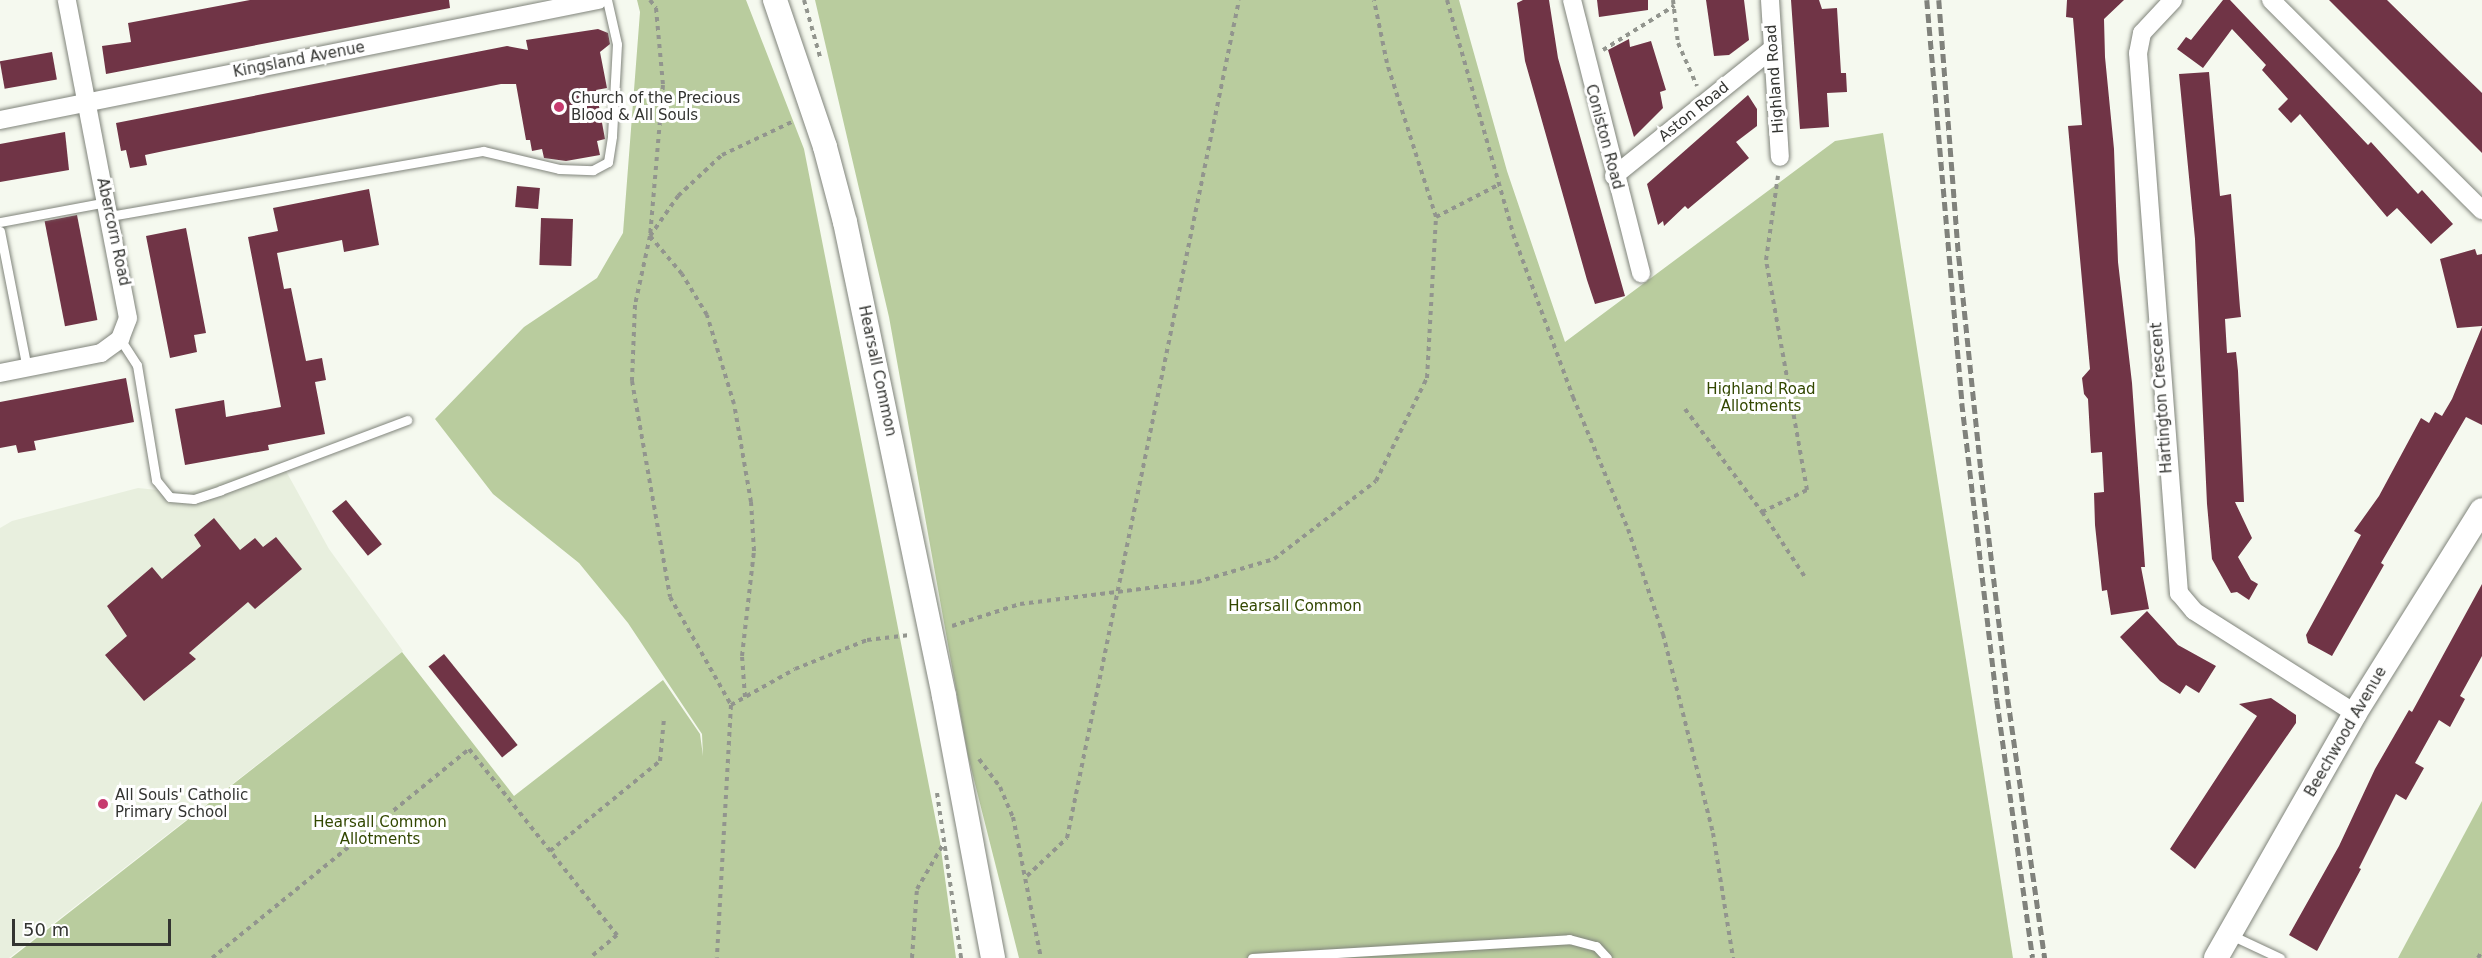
<!DOCTYPE html>
<html>
<head>
<meta charset="utf-8">
<style>
  body { margin:0 }
  #map { position:relative; width:2482px; height:958px; overflow:hidden; background:#f5f9ef; font-family:"DejaVu Sans",sans-serif }
  div>[style] { position:absolute }
  [style*='--x'] { left:calc(var(--x)*1px); top:calc(var(--y)*1px); width:calc(var(--w)*1px); rotate:calc(var(--a)*1deg) }
  .built>* { inset:0; background:#e8efde }
  .green>* { inset:0; background:#b9cc9e }
  .building>* { inset:0; background:#703446; transform-origin:0 0 }
  .path>* { height:4px; margin-top:-2px; transform-origin:0; background:repeating-linear-gradient(90deg,#92958e 0 4.5px,transparent 0 9px) }
  .roads { filter:drop-shadow(0 0 2px #80847b) drop-shadow(0 0 2px #80847b) }
  .lane>* { height:9px; margin:-4.5px; padding:0 4.5px; transform-origin:4.5px; border-radius:4.5px; background:#fff }
  .street>* { height:18px; margin:-9px; padding:0 9px; transform-origin:9px; border-radius:9px; background:#fff }
  .secondary>* { height:24px; margin:-12px; padding:0 12px; transform-origin:12px; border-radius:12px; background:#fff }
  .rail>* { height:4.5px; margin-top:-2.25px; transform-origin:0; background:repeating-linear-gradient(90deg,#80827c 0 9px,transparent 0 13.5px) }
  .dots>* { width:16px; height:16px; translate:-50% -50%; box-sizing:border-box; border:3px solid #fff; border-radius:50% }
  span { translate:-50% -50%; white-space:nowrap; text-align:center; line-height:1.15; -webkit-text-stroke:6px #fff; paint-order:stroke }
  .street-label { font-size:15px; color:#333431 }
  .poi-label { font-size:15px; color:#333431 }
  .left { translate:0 -50%; text-align:left }
  .park-label { font-size:15px; color:#324700 }
  .scale { position:absolute; left:12px; top:919px; width:159px; height:27px; box-sizing:border-box; border:3px solid #333431; border-top:0; padding-left:8px; font-size:18px; line-height:21px; white-space:nowrap; color:#333431; -webkit-text-stroke:4px #fff; paint-order:stroke }
</style>
</head>
<body>
<div id="map">
  <div class="built">
    <i style="clip-path:polygon(281px 462px,329px 549px,403px 651px,9px 958px,0 958px,0 528px,12px 521px,138px 488px,187px 493px)"></i>
  </div>
  <div class="green">
    <i style="clip-path:polygon(637px 0,746px 0,804px 149px,940px 842px,956px 958px,11px 958px,402px 652px,514px 796px,663px 680px,700px 734px,703px 756px,702px 734px,628px 623px,579px 563px,493px 494px,435px 419px,524px 327px,597px 278px,623px 233px,640px 12px)"></i>
    <i style="clip-path:polygon(815px 0,1459px 0,1507px 171px,1565px 342px,1835px 141px,1883px 133px,2013px 958px,1019px 958px,968px 756px,889px 317px)"></i>
    <i style="clip-path:polygon(2482px 801px,2482px 958px,2398px 958px)"></i>
  </div>
  <div class="building">
    <i style="clip-path:polygon(250px 0,449px 0,450px 8px,106px 74px,102px 46px,131px 42px,128px 23px)"></i>
    <i style="clip-path:polygon(1523px 0,1549px 0,1558px 58px,1625px 296px,1595px 304px,1587px 280px,1525px 61px,1517px 3px)"></i>
    <i style="clip-path:polygon(1597px 0,1648px 0,1648px 10px,1599px 17px)"></i>
    <i style="clip-path:polygon(1706px 0,1744px 0,1749px 40px,1729px 55px,1714px 56px)"></i>
    <i style="clip-path:polygon(1791px 0,1819px 0,1822px 9px,1837px 8px,1841px 73px,1846px 73px,1847px 92px,1827px 93px,1829px 127px,1800px 129px)"></i>
    <i style="clip-path:polygon(2067px 0,2124px 0,2104px 19px,2105px 57px,2114px 149px,2118px 262px,2132px 383px,2145px 567px,2141px 567px,2149px 609px,2111px 615px,2107px 590px,2102px 591px,2095px 525px,2094px 493px,2104px 492px,2102px 452px,2091px 453px,2088px 399px,2084px 394px,2082px 378px,2090px 369px,2068px 126px,2082px 125px,2073px 18px,2066px 17px)"></i>
    <i style="clip-path:polygon(2223px 0,2230px 0,2368px 145px,2371px 142px,2418px 194px,2422px 190px,2453px 224px,2431px 244px,2397px 208px,2387px 217px,2300px 114px,2291px 123px,2278px 109px,2288px 99px,2262px 70px,2266px 65px,2232px 29px,2203px 68px,2177px 49px,2186px 37px,2191px 40px)"></i>
    <i style="clip-path:polygon(2329px 0,2387px 0,2449px 61px,2482px 93px,2482px 153px)"></i>
    <i style="clip-path:polygon(598px 29px,608px 33px,610px 44px,600px 52px,607px 88px,596px 90px,605px 139px,597px 141px,600px 155px,566px 161px,544px 158px,542px 149px,532px 151px,530px 140px,526px 140px,516px 84px,501px 84px,164px 151px,145px 155px,147px 165px,130px 168px,126px 150px,121px 151px,116px 123px,507px 46px,528px 50px,526px 40px)"></i>
    <i style="clip-path:polygon(1629px 39px,1630px 47px,1651px 41px,1666px 90px,1660px 92px,1663px 108px,1634px 137px,1608px 50px)"></i>
    <i style="left:52px;top:52px;width:28px;height:53px;rotate:80deg"></i>
    <i style="clip-path:polygon(2209px 72px,2220px 196px,2231px 194px,2240px 308px,2241px 317px,2225px 319px,2227px 353px,2236px 352px,2238px 371px,2244px 502px,2235px 502px,2252px 538px,2238px 557px,2251px 580px,2258px 584px,2249px 600px,2237px 592px,2231px 593px,2212px 559px,2207px 504px,2195px 239px,2179px 74px)"></i>
    <i style="clip-path:polygon(1748px 95px,1757px 109px,1757px 126px,1736px 142px,1749px 158px,1688px 209px,1685px 206px,1664px 226px,1663px 221px,1658px 225px,1647px 184px)"></i>
    <i style="clip-path:polygon(65px 132px,69px 170px,0 182px,0 144px)"></i>
    <i style="left:517px;top:186px;width:23px;height:21px;rotate:5deg"></i>
    <i style="clip-path:polygon(369px 189px,379px 245px,344px 252px,342px 240px,277px 253px,284px 289px,291px 288px,306px 361px,322px 358px,326px 380px,315px 382px,325px 434px,268px 445px,269px 450px,185px 465px,175px 409px,224px 400px,226px 417px,281px 407px,248px 237px,278px 231px,273px 208px)"></i>
    <i style="left:77px;top:215px;width:107px;height:33px;rotate:79deg"></i>
    <i style="left:541px;top:218px;width:32px;height:47px;rotate:2deg"></i>
    <i style="clip-path:polygon(186px 228px,206px 333px,194px 335px,197px 352px,170px 358px,146px 236px)"></i>
    <i style="clip-path:polygon(2475px 249px,2477px 255px,2482px 254px,2482px 326px,2457px 328px,2440px 259px)"></i>
    <i style="clip-path:polygon(2482px 327px,2482px 425px,2466px 417px,2381px 563px,2384px 565px,2332px 656px,2308px 643px,2306px 635px,2361px 535px,2354px 531px,2379px 496px,2421px 418px,2429px 423px,2435px 412px,2442px 416px,2452px 399px)"></i>
    <i style="clip-path:polygon(126px 378px,134px 422px,34px 441px,36px 450px,18px 453px,16px 445px,0 448px,0 402px)"></i>
    <i style="left:346px;top:500px;width:57px;height:18px;rotate:51deg"></i>
    <i style="clip-path:polygon(214px 518px,240px 550px,255px 538px,263px 547px,276px 537px,302px 569px,255px 609px,248px 602px,189px 653px,196px 659px,144px 701px,105px 655px,127px 636px,107px 606px,152px 567px,162px 579px,201px 546px,194px 535px)"></i>
    <i style="clip-path:polygon(2482px 584px,2482px 656px,2460px 696px,2465px 699px,2450px 727px,2439px 720px,2415px 763px,2424px 768px,2406px 800px,2396px 794px,2359px 868px,2361px 869px,2317px 951px,2289px 935px,2339px 846px,2375px 769px,2409px 710px,2412px 712px)"></i>
    <i style="clip-path:polygon(2147px 611px,2178px 645px,2216px 666px,2199px 693px,2186px 685px,2180px 694px,2160px 681px,2120px 637px)"></i>
    <i style="left:444px;top:654px;width:117px;height:20px;rotate:51deg"></i>
    <i style="clip-path:polygon(2271px 698px,2296px 715px,2296px 723px,2195px 869px,2170px 849px,2257px 716px,2239px 704px)"></i>
  </div>
  <div class="path">
    <i style="--x:650;--y:0;--w:10;--a:53"></i>
    <i style="--x:656;--y:8;--w:77;--a:84.8"></i>
    <i style="--x:663;--y:85;--w:152;--a:94.9"></i>
    <i style="--x:650;--y:236;--w:71;--a:102.3"></i>
    <i style="--x:635;--y:305;--w:76;--a:92.3"></i>
    <i style="--x:632;--y:381;--w:219;--a:80"></i>
    <i style="--x:670;--y:597;--w:124;--a:60.5"></i>
    <i style="--x:731;--y:705;--w:253;--a:93.2"></i>
    <i style="--x:804;--y:0;--w:59;--a:74.3"></i>
    <i style="--x:1447;--y:0;--w:243;--a:74.2"></i>
    <i style="--x:1513;--y:234;--w:174;--a:69.8"></i>
    <i style="--x:1573;--y:397;--w:143;--a:67.4"></i>
    <i style="--x:1628;--y:529;--w:111;--a:71.6"></i>
    <i style="--x:1663;--y:634;--w:205;--a:75.9"></i>
    <i style="--x:1713;--y:833;--w:127;--a:80.9"></i>
    <i style="--x:1673;--y:0;--w:43;--a:83.4"></i>
    <i style="--x:1678;--y:43;--w:47;--a:66.2"></i>
    <i style="--x:1603;--y:50;--w:84;--a:-31.8"></i>
    <i style="--x:1436;--y:217;--w:70;--a:-27.3"></i>
    <i style="--x:1685;--y:409;--w:129;--a:53.2"></i>
    <i style="--x:1762;--y:512;--w:78;--a:56.5"></i>
    <i style="--x:1762;--y:512;--w:50;--a:-26.1"></i>
    <i style="--x:1807;--y:490;--w:234;--a:-100.1"></i>
    <i style="--x:1766;--y:260;--w:85;--a:-81.9"></i>
    <i style="--x:952;--y:626;--w:71;--a:-17.9"></i>
    <i style="--x:1020;--y:604;--w:178;--a:-7.1"></i>
    <i style="--x:1197;--y:582;--w:80;--a:-16.6"></i>
    <i style="--x:1274;--y:559;--w:128;--a:-37.4"></i>
    <i style="--x:1376;--y:481;--w:115;--a:-63.7"></i>
    <i style="--x:1427;--y:378;--w:161;--a:-86.8"></i>
    <i style="--x:1436;--y:217;--w:162;--a:-107.7"></i>
    <i style="--x:1387;--y:63;--w:64;--a:-101.7"></i>
    <i style="--x:745;--y:697;--w:41;--a:-94.2"></i>
    <i style="--x:742;--y:656;--w:106;--a:-83.5"></i>
    <i style="--x:754;--y:551;--w:49;--a:-93.5"></i>
    <i style="--x:751;--y:502;--w:99;--a:-99.8"></i>
    <i style="--x:734;--y:404;--w:93;--a:-106.9"></i>
    <i style="--x:707;--y:315;--w:48;--a:-121.4"></i>
    <i style="--x:682;--y:274;--w:50;--a:-130.1"></i>
    <i style="--x:650;--y:236;--w:49;--a:-55"></i>
    <i style="--x:678;--y:196;--w:60;--a:-43"></i>
    <i style="--x:722;--y:155;--w:80;--a:-25.3"></i>
    <i style="--x:731;--y:705;--w:73;--a:-29.4"></i>
    <i style="--x:795;--y:669;--w:78;--a:-21.9"></i>
    <i style="--x:867;--y:640;--w:43;--a:-6.6"></i>
    <i style="--x:979;--y:759;--w:35;--a:53"></i>
    <i style="--x:1000;--y:787;--w:33;--a:67"></i>
    <i style="--x:1013;--y:817;--w:144;--a:78.8"></i>
    <i style="--x:937;--y:793;--w:167;--a:81.7"></i>
    <i style="--x:550;--y:851;--w:142;--a:-39.3"></i>
    <i style="--x:660;--y:761;--w:42;--a:-84.6"></i>
    <i style="--x:1027;--y:876;--w:55;--a:-43.5"></i>
    <i style="--x:1067;--y:838;--w:855;--a:-78.4"></i>
    <i style="--x:212;--y:958;--w:331;--a:-39.1"></i>
    <i style="--x:469;--y:749;--w:238;--a:51.5"></i>
    <i style="--x:617;--y:935;--w:35;--a:140"></i>
    <i style="--x:912;--y:958;--w:69;--a:-85.9"></i>
    <i style="--x:917;--y:889;--w:53;--a:-59.6"></i>
    <i style="--x:2478;--y:958;--w:8;--a:-60"></i>
  </div>
  <div class="roads">
    <div class="lane">
      <i style="--x:110;--y:216;--w:379;--a:-9.9"></i>
      <i style="--x:483;--y:151;--w:78;--a:13.3"></i>
      <i style="--x:559;--y:169;--w:34;--a:2"></i>
      <i style="--x:593;--y:170;--w:17;--a:-28"></i>
      <i style="--x:608;--y:162;--w:26;--a:-81"></i>
      <i style="--x:612;--y:136;--w:92;--a:-86.9"></i>
      <i style="--x:617;--y:44;--w:45;--a:-102.8"></i>
      <i style="--x:0;--y:222;--w:109;--a:-10.6"></i>
      <i style="--x:0;--y:231;--w:140;--a:78.9"></i>
      <i style="--x:120;--y:339;--w:31;--a:57"></i>
      <i style="--x:137;--y:365;--w:117;--a:80.6"></i>
      <i style="--x:156;--y:480;--w:22;--a:51"></i>
      <i style="--x:170;--y:497;--w:24;--a:5"></i>
      <i style="--x:194;--y:499;--w:28;--a:-18"></i>
      <i style="--x:221;--y:490;--w:199;--a:-20.6"></i>
      <i style="--x:2231;--y:935;--w:54;--a:25.1"></i>
      <i style="--x:1252;--y:958;--w:318;--a:-3.4"></i>
      <i style="--x:1569;--y:939;--w:28;--a:15"></i>
      <i style="--x:1596;--y:946;--w:16;--a:47"></i>
    </div>
    <div class="street">
      <i style="--x:1572;--y:0;--w:282;--a:75.8"></i>
      <i style="--x:1770;--y:0;--w:157;--a:86.4"></i>
      <i style="--x:2173;--y:0;--w:45;--a:133.2"></i>
      <i style="--x:2142;--y:33;--w:20;--a:101"></i>
      <i style="--x:2138;--y:53;--w:542;--a:85.66"></i>
      <i style="--x:2179;--y:593;--w:23;--a:50"></i>
      <i style="--x:2194;--y:611;--w:191;--a:32.4"></i>
      <i style="--x:2271;--y:0;--w:298;--a:44.9"></i>
      <i style="--x:0;--y:120;--w:610;--a:-11.35"></i>
      <i style="--x:1614;--y:176;--w:204;--a:-38.8"></i>
      <i style="--x:0;--y:373;--w:103;--a:-11.2"></i>
      <i style="--x:101;--y:353;--w:24;--a:-36"></i>
      <i style="--x:120;--y:339;--w:22;--a:-69"></i>
      <i style="--x:128;--y:318;--w:324;--a:-100.9"></i>
    </div>
    <div class="secondary">
      <i style="--x:775;--y:0;--w:155;--a:71.2"></i>
      <i style="--x:825;--y:147;--w:78;--a:75.1"></i>
      <i style="--x:845;--y:222;--w:484;--a:78.2"></i>
      <i style="--x:944;--y:696;--w:267;--a:79.4"></i>
      <i style="--x:2216;--y:958;--w:282;--a:-60.4"></i>
      <i style="--x:2355;--y:713;--w:239;--a:-58"></i>
    </div>
  </div>
  <div class="rail">
    <i style="--x:1927;--y:0;--w:405;--a:85"></i>
    <i style="--x:1962;--y:403;--w:299;--a:83.3"></i>
    <i style="--x:1997;--y:700;--w:260;--a:82.1"></i>
    <i style="--x:1939;--y:0;--w:258;--a:85.6"></i>
    <i style="--x:1959;--y:257;--w:215;--a:84.1"></i>
    <i style="--x:1981;--y:471;--w:230;--a:83.2"></i>
    <i style="--x:2008;--y:699;--w:262;--a:81.9"></i>
  </div>
  <div class="dots">
    <i style="left:559px;top:107px;background:#c73b6f"></i>
    <i style="left:103px;top:804px;background:#c73b6f"></i>
  </div>
  <div class="street-label">
    <span style="left:299px;top:60px;rotate:-11deg">Kingsland Avenue</span>
    <span style="left:1775px;top:79px;rotate:-94deg">Highland Road</span>
    <span style="left:1694px;top:112px;rotate:-39deg">Aston Road</span>
    <span style="left:1604px;top:137px;rotate:75deg">Coniston Road</span>
    <span style="left:113px;top:232px;rotate:78deg">Abercorn Road</span>
    <span style="left:877px;top:371px;rotate:78deg">Hearsall Common</span>
    <span style="left:2162px;top:398px;rotate:-94deg">Hartington Crescent</span>
    <span style="left:2346px;top:732px;rotate:-60deg">Beechwood Avenue</span>
  </div>
  <div class="poi-label">
    <span class="left" style="left:571px;top:107px">Church of the Precious<br>Blood &amp; All Souls</span>
    <span class="left" style="left:115px;top:804px">All Souls' Catholic<br>Primary School</span>
  </div>
  <div class="park-label">
    <span style="left:1761px;top:398px">Highland Road<br>Allotments</span>
    <span style="left:1295px;top:607px">Hearsall Common</span>
    <span style="left:380px;top:831px">Hearsall Common<br>Allotments</span>
  </div>
  <div class="scale">50 m</div>
</div>
</body>
</html>
